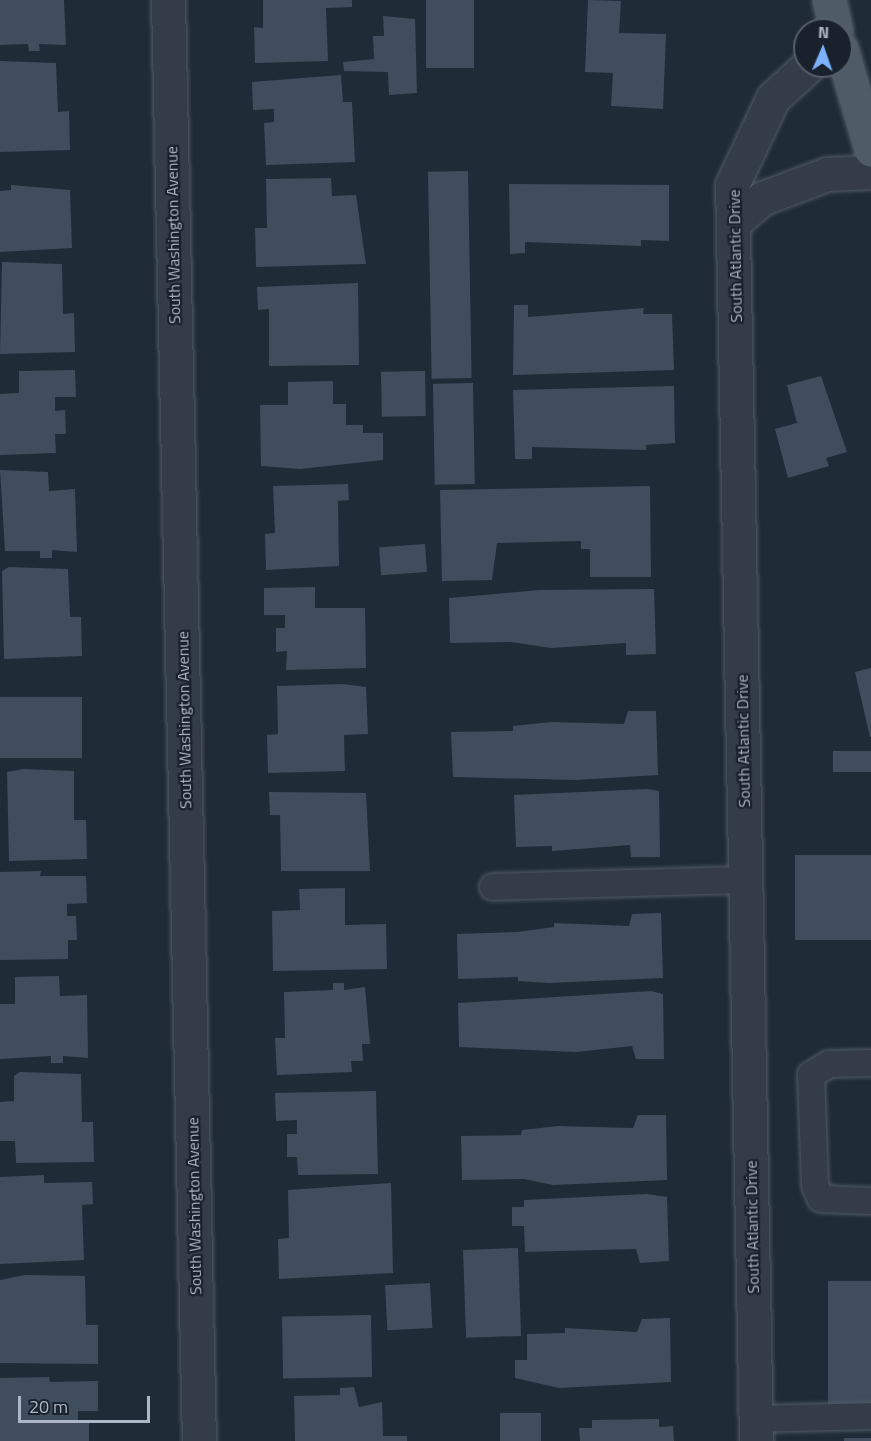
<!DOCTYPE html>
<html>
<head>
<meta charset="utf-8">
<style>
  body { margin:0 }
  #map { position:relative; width:871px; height:1441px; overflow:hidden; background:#1f2b37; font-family:"Titillium Web",sans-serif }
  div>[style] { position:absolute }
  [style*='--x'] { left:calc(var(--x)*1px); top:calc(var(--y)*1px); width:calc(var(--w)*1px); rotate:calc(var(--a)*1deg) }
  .building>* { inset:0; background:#404d5d; transform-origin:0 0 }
  .roads { filter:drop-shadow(0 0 2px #505a66) drop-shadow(0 0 2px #505a66) }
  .lane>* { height:26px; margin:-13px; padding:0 13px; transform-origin:13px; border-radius:13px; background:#333c48 }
  .street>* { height:33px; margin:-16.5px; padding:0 16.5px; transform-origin:16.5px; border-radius:16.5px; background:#333c48 }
  .primary>* { height:33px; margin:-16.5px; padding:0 16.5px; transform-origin:16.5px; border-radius:16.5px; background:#505b68 }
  span { translate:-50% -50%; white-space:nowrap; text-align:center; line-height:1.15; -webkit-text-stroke:4.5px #18212c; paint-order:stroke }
  .street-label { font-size:16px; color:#adb7c5 }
  .north { position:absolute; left:793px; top:18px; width:60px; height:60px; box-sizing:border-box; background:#18212c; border:2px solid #545d69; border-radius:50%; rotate:2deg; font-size:16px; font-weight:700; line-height:24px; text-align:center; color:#adb7c5 }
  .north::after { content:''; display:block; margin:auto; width:21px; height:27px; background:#7cb2fb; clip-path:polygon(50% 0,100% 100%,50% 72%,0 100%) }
  .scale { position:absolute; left:18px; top:1396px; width:132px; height:27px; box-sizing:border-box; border:3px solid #adb7c5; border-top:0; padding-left:8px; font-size:18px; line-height:21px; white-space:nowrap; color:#adb7c5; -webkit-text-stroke:4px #18212c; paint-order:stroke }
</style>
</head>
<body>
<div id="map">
  <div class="building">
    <i style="clip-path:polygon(0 0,64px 0,66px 45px,39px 44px,40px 51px,29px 51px,28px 44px,0 45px)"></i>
    <i style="clip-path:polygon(263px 0,352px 0,352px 7px,326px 8px,328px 61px,255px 63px,254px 27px,263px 28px)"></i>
    <i style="left:426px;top:0;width:48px;height:68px"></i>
    <i style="clip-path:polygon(588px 0,621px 1px,619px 33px,666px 34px,663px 109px,611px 106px,613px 73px,585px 72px)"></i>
    <i style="clip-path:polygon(383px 16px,415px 19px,417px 93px,389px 95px,388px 72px,344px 71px,343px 62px,374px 59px,373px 36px,384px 36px)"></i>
    <i style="clip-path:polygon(0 61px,56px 63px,58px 112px,69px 111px,70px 150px,0 152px)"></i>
    <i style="clip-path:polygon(341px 75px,343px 102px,352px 102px,355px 162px,266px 165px,264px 123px,274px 122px,274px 109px,253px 110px,252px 82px)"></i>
    <i style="left:468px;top:171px;width:207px;height:40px;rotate:89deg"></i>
    <i style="clip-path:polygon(331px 178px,332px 196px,356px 195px,366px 264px,256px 267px,255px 228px,267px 228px,266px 179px)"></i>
    <i style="clip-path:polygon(509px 184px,669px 185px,669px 241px,641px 240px,641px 246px,525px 242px,525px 253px,510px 254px)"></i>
    <i style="clip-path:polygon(11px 185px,70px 190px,72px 248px,0 252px,0 191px,11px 190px)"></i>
    <i style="clip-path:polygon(2px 262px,62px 264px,63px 314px,74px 313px,75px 352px,0 354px)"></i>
    <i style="clip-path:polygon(358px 283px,359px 365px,269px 366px,269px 309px,258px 310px,257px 287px)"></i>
    <i style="clip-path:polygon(514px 305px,528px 305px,528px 317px,644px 308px,643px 314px,672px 314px,674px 370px,513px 375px)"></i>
    <i style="clip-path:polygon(75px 370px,76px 397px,55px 397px,55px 411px,65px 410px,66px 434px,55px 434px,56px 453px,0 455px,0 394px,19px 393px,19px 371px)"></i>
    <i style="left:425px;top:371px;width:45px;height:44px;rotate:89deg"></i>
    <i style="clip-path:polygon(821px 376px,847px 452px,826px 458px,829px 466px,788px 478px,775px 429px,797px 423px,787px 385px)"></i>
    <i style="clip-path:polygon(333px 381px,333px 404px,346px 404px,346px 425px,363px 425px,363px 433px,383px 433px,383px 460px,300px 469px,261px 466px,260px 405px,288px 405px,288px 382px)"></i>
    <i style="left:473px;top:383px;width:101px;height:40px;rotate:89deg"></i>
    <i style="clip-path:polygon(674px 386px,675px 443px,646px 445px,646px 450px,532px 447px,532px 459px,515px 459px,513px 390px)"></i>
    <i style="clip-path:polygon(0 470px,48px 472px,49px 491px,75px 489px,77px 552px,52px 550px,52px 558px,40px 558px,40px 551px,5px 551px)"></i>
    <i style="clip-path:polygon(348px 484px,349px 500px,338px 501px,339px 566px,266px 570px,265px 534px,275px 533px,273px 486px)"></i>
    <i style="clip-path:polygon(650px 486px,651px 577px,590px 577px,590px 549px,581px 549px,581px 541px,497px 543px,492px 580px,442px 581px,440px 490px)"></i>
    <i style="left:425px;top:544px;width:28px;height:46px;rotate:86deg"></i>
    <i style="clip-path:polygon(9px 567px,68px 569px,70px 617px,81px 617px,82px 656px,4px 659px,2px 571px)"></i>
    <i style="clip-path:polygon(315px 587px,315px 608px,365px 608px,366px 668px,286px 670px,287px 651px,276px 652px,276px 628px,285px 628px,285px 615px,264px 615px,264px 588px)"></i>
    <i style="clip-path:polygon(654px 589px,656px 654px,626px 655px,626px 643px,551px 648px,511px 642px,450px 643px,449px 598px,540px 590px)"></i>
    <i style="clip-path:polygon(871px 668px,871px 737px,870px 737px,855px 672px)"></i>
    <i style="clip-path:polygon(343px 684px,366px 687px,368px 734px,344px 735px,345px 771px,268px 773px,267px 735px,278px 734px,277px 686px)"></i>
    <i style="left:0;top:697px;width:82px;height:61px"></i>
    <i style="clip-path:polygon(628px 711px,656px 711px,658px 775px,576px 780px,453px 777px,451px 732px,513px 731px,513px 726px,551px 722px,624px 724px)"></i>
    <i style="left:871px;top:751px;width:21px;height:38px;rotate:90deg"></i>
    <i style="clip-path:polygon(24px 769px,74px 771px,74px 820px,86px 820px,87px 859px,9px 861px,7px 772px)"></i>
    <i style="clip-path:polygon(647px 789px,659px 791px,660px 857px,631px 857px,630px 845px,552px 851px,552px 846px,516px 847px,514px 795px)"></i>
    <i style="clip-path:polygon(269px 792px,366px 793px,370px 871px,281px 871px,280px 815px,270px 815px)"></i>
    <i style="left:871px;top:855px;width:85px;height:76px;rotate:90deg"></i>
    <i style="clip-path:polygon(41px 871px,40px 876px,86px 876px,87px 903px,67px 904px,67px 916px,76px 916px,77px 940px,68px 940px,68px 959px,0 960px,0 872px)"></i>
    <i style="clip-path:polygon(345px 888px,345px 925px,386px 924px,387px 969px,273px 971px,272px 911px,300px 910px,299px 889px)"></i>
    <i style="clip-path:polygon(661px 913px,663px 978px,549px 983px,518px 981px,518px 977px,458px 979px,457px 934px,517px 932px,554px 927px,554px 923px,629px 926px,632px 914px)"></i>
    <i style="clip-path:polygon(59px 976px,60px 996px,87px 995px,88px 1058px,63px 1056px,63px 1063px,51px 1063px,51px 1056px,0 1059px,0 1004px,15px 1004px,15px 977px)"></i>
    <i style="clip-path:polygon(333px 983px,344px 983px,344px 990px,365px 987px,370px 1044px,362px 1044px,363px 1061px,351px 1061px,352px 1072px,277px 1075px,275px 1038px,285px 1038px,284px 992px,333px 990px)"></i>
    <i style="clip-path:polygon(651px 991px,663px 994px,664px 1059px,636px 1059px,632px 1046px,576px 1052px,459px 1047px,458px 1003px)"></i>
    <i style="clip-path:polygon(20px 1072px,81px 1074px,82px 1122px,93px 1122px,94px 1162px,16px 1163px,15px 1141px,0 1141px,0 1102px,14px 1101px,14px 1076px)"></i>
    <i style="clip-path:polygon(376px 1091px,378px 1174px,298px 1175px,297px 1157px,287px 1157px,287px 1134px,297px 1134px,297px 1120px,276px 1121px,275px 1093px)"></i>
    <i style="clip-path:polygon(638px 1115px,666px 1115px,667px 1180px,553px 1185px,524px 1179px,462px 1180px,461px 1136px,521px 1135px,522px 1130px,558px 1126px,633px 1128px)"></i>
    <i style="clip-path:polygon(44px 1175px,44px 1183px,92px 1182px,93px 1204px,82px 1205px,84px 1260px,0 1264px,0 1177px)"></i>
    <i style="clip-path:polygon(391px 1183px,393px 1273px,279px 1279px,278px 1239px,289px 1238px,288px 1190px)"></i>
    <i style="clip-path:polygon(647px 1194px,667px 1197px,669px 1261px,640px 1263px,636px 1249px,525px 1252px,524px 1226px,512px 1226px,512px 1207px,524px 1207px,524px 1200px)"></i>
    <i style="left:518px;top:1248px;width:88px;height:55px;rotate:88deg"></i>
    <i style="clip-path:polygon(25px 1275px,85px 1276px,86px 1325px,98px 1325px,98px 1364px,0 1363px,0 1280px)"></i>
    <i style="left:871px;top:1281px;width:127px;height:43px;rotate:90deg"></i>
    <i style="left:430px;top:1283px;width:45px;height:45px;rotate:87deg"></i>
    <i style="left:371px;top:1315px;width:62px;height:89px;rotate:89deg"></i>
    <i style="clip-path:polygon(670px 1318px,671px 1382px,559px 1388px,515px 1378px,515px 1360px,527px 1360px,527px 1334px,565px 1333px,565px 1328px,637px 1332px,642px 1319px)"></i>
    <i style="clip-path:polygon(49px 1377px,50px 1382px,98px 1381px,98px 1411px,78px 1411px,78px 1421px,89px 1422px,89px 1441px,0 1441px,0 1378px)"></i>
    <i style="clip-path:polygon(354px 1387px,359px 1407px,382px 1402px,383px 1436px,407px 1436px,407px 1441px,295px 1441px,294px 1396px,340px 1395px,340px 1388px)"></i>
    <i style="left:541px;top:1413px;width:28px;height:41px;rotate:90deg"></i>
    <i style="clip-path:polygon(659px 1419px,659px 1427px,673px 1426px,674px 1441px,580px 1441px,579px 1428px,592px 1428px,592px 1420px)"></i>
    <i style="left:844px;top:1438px;width:27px;height:3px"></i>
  </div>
  <div class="roads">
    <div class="lane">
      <i style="--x:493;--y:887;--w:253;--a:-1.6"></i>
      <i style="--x:871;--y:1063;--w:42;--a:178.6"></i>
      <i style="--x:829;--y:1064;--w:21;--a:149"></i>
      <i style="--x:811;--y:1075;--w:111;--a:87.9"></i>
      <i style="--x:815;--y:1186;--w:14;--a:65"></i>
      <i style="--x:821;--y:1199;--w:50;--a:2.3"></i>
      <i style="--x:756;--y:1419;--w:115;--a:-1.5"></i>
    </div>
    <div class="street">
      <i style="--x:168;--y:0;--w:1441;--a:88.77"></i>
      <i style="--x:733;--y:223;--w:39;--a:-40"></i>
      <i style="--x:763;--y:198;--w:68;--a:-20.6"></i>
      <i style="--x:827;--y:174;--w:44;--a:-2.6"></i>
      <i style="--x:756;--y:1441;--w:1256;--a:-91.09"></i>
      <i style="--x:732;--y:185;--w:96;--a:-64.8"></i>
      <i style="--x:773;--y:98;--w:47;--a:-42.4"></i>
    </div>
    <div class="primary">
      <i style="--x:829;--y:0;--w:31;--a:77"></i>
      <i style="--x:841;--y:48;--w:106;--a:73.6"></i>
    </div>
  </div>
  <div class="street-label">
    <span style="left:173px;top:235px;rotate:-91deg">South Washington Avenue</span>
    <span style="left:735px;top:256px;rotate:-91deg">South Atlantic Drive</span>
    <span style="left:184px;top:720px;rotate:-91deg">South Washington Avenue</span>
    <span style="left:743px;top:741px;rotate:-91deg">South Atlantic Drive</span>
    <span style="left:194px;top:1206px;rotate:-91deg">South Washington Avenue</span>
    <span style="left:752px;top:1227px;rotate:-91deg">South Atlantic Drive</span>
  </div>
  <div class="north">N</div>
  <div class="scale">20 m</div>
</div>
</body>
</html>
